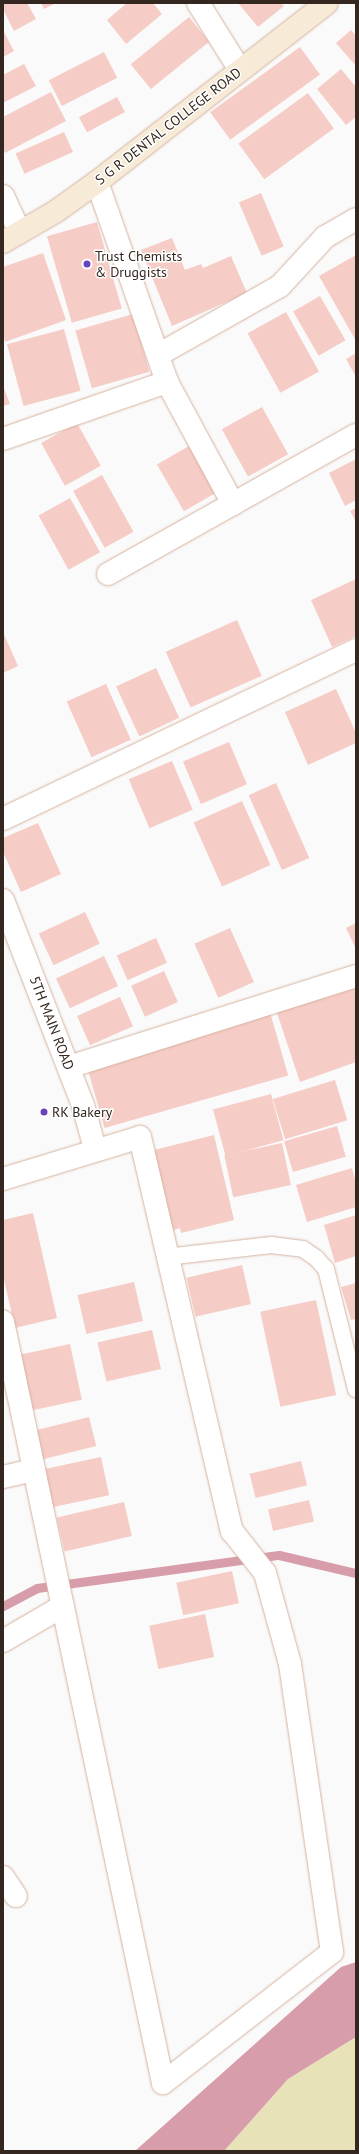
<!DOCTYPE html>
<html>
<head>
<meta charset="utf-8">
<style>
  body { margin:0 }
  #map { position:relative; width:359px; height:2154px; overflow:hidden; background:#fafafa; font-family:"PT Sans",sans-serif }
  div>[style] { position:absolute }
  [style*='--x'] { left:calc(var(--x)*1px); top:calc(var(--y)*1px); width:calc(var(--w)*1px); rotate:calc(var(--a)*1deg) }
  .green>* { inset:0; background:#e8e2b9 }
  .water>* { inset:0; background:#d79daa }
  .stream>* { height:9px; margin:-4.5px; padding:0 4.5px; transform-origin:4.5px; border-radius:4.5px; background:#d79daa }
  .building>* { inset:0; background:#f6ccc6; transform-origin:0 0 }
  .roads { filter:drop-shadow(0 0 1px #d4b29e) drop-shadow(0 0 1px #d4b29e) }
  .lane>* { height:16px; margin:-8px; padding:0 8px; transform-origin:8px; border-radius:8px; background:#fff }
  .street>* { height:22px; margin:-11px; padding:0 11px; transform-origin:11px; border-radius:11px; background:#fff }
  .secondary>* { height:22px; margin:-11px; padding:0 11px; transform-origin:11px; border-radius:11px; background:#f7ead6 }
  .dots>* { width:11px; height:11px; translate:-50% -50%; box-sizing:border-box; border:2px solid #fff; border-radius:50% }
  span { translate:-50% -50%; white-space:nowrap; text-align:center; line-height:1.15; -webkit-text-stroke:3px #fff; paint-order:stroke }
  .street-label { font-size:14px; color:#34271f }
  .poi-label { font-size:14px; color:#34271f }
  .left { translate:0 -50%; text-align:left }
  .frame { position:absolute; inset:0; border:4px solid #34271f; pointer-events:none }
</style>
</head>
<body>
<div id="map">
  <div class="green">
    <i style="clip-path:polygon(356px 2037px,356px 2151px,224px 2151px,288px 2079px)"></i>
  </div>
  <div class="water">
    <i style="clip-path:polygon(356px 1962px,356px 2037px,288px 2079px,224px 2151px,135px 2151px,341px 1967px)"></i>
  </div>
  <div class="stream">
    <i style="--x:3;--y:1606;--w:38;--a:-28"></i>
    <i style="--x:37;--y:1588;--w:244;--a:-7.8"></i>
    <i style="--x:279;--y:1555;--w:79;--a:13.2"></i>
  </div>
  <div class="building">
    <i style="clip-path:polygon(3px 3px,27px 3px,36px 19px,14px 31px,3px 9px)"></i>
    <i style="clip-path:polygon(41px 3px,56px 3px,44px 9px)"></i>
    <i style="clip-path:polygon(127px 3px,153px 3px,162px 14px,126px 44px,107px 20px)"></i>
    <i style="clip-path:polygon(238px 3px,281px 3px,284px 6px,258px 27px)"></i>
    <i style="left:189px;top:17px;width:32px;height:75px;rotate:51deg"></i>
    <i style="clip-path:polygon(3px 30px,14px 51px,3px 57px)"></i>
    <i style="clip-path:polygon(351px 30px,356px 36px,356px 66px,336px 43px)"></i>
    <i style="left:300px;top:47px;width:34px;height:111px;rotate:54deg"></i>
    <i style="left:104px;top:52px;width:29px;height:62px;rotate:63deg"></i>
    <i style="clip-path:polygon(24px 64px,36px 86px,3px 103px,3px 75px)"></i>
    <i style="clip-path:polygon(341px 69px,356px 87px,356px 117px,346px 125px,317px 89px)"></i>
    <i style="clip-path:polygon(51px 92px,66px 121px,5px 153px,3px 148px,3px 117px)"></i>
    <i style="left:308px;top:93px;width:44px;height:86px;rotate:54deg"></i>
    <i style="left:117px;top:97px;width:17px;height:43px;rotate:62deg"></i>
    <i style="left:64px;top:132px;width:22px;height:53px;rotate:66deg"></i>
    <i style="left:261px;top:193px;width:58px;height:24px;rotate:67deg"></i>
    <i style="left:97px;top:222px;width:90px;height:52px;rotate:74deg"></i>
    <i style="clip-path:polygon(172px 238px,185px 270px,201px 264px,203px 268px,231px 256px,247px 293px,172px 326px,141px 250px)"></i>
    <i style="clip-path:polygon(43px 253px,66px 320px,5px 342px,3px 335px,3px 267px)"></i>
    <i style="clip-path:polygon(356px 255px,356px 341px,319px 276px)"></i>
    <i style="left:320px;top:296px;width:51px;height:31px;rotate:60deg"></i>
    <i style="left:286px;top:312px;width:68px;height:44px;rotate:61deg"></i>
    <i style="left:133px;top:314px;width:60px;height:60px;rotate:74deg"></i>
    <i style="left:64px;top:329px;width:64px;height:59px;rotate:75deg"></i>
    <i style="clip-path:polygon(356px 353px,356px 377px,346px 359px)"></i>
    <i style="clip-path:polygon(3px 386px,10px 404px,3px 406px)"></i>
    <i style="left:262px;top:407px;width:54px;height:46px;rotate:61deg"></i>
    <i style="left:77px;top:423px;width:49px;height:41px;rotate:61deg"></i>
    <i style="left:189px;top:446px;width:54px;height:37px;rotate:60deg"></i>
    <i style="clip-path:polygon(356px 459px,356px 500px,345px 506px,329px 473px)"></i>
    <i style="left:102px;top:475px;width:65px;height:33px;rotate:61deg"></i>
    <i style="left:70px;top:498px;width:62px;height:36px;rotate:61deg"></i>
    <i style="clip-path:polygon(356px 508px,356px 522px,350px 511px)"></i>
    <i style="clip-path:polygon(356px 579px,356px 636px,332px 647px,311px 600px)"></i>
    <i style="left:237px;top:620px;width:61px;height:78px;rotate:66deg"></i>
    <i style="clip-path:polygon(3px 632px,18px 666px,3px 673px)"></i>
    <i style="left:156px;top:668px;width:55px;height:44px;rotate:65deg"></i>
    <i style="left:106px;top:684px;width:61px;height:43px;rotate:66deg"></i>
    <i style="clip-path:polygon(336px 689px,356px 733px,356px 743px,308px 765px,285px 712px)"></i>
    <i style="left:229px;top:742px;width:46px;height:50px;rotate:67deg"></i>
    <i style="left:172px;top:761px;width:53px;height:47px;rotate:67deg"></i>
    <i style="left:276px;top:783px;width:82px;height:30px;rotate:66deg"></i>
    <i style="left:242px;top:801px;width:70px;height:53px;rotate:66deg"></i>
    <i style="clip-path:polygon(38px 823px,61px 874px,21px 892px,3px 852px,3px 838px)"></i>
    <i style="left:85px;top:912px;width:35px;height:51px;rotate:65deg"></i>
    <i style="clip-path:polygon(356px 923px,356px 949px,346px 928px)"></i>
    <i style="left:230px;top:928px;width:59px;height:39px;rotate:66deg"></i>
    <i style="left:156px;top:938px;width:27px;height:43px;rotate:66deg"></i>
    <i style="left:104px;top:956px;width:33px;height:53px;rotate:65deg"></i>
    <i style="left:164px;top:971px;width:34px;height:36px;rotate:66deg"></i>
    <i style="clip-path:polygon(356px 982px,356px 1062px,300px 1082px,276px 1010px)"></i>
    <i style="left:120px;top:997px;width:32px;height:47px;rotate:66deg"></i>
    <i style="left:270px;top:1012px;width:66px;height:191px;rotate:74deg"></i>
    <i style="left:335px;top:1080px;width:42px;height:65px;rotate:73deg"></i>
    <i style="left:271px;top:1094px;width:48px;height:60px;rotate:75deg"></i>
    <i style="left:337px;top:1126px;width:32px;height:55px;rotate:74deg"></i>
    <i style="clip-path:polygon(214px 1135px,234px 1220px,181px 1233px,180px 1228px,170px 1231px,150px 1151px)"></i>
    <i style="left:282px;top:1143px;width:43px;height:59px;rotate:78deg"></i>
    <i style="clip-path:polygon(352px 1168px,356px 1183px,356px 1207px,307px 1222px,296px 1185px)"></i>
    <i style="clip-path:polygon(33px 1213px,57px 1318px,15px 1328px,3px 1275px,3px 1220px)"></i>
    <i style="clip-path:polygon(356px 1215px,356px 1256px,335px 1263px,324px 1225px)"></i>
    <i style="left:242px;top:1265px;width:40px;height:57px;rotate:77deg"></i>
    <i style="left:134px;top:1282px;width:40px;height:58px;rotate:77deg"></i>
    <i style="clip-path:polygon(356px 1283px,356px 1319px,351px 1320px,341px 1287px)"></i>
    <i style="left:316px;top:1300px;width:97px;height:57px;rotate:78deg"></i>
    <i style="left:152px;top:1330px;width:40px;height:56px;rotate:77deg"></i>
    <i style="left:70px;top:1344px;width:57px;height:60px;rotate:78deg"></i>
    <i style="left:89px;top:1417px;width:30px;height:63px;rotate:76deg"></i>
    <i style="left:101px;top:1457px;width:39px;height:62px;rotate:78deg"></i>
    <i style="left:301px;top:1461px;width:25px;height:53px;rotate:76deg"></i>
    <i style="left:309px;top:1500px;width:22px;height:42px;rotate:77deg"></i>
    <i style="left:124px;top:1502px;width:35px;height:69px;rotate:77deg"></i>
    <i style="left:232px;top:1571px;width:33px;height:57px;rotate:78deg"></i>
    <i style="left:205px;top:1614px;width:44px;height:57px;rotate:78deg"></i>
  </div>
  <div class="roads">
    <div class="lane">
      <i style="--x:166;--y:1257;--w:106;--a:-6.5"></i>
      <i style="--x:271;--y:1245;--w:32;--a:7"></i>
      <i style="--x:303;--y:1249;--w:16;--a:35"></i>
      <i style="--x:316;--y:1258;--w:15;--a:48"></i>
      <i style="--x:326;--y:1269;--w:124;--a:76"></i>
    </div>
    <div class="street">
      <i style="--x:198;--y:3;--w:79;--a:57.9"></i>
      <i style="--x:97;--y:182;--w:212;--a:70.7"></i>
      <i style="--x:167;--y:382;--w:139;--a:61.6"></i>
      <i style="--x:3;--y:196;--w:40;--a:65"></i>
      <i style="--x:158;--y:355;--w:140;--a:-29.5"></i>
      <i style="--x:280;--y:286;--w:67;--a:-47.4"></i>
      <i style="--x:325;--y:237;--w:36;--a:-30"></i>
      <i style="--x:3;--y:439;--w:174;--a:-19.2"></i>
      <i style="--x:108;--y:574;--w:284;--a:-29.3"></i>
      <i style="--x:3;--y:819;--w:391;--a:-25.6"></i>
      <i style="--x:3;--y:900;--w:220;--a:68.7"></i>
      <i style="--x:83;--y:1105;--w:46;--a:74.7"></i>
      <i style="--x:69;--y:1067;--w:301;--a:-17.6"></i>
      <i style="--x:3;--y:1179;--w:143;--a:-17"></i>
      <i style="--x:140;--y:1137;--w:405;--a:76.9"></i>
      <i style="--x:232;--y:1531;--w:53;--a:51.8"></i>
      <i style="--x:265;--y:1573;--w:94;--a:74.6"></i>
      <i style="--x:290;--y:1664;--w:291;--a:81.7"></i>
      <i style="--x:332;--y:1952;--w:214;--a:142.2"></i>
      <i style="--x:163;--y:2083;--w:778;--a:-101.87"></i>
      <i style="--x:3;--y:1477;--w:32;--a:-13"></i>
      <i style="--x:3;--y:1641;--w:69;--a:-30.3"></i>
      <i style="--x:3;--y:1877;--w:23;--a:56"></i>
    </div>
    <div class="secondary">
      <i style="--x:3;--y:242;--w:60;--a:-30"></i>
      <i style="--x:55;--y:212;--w:52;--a:-35.5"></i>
      <i style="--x:97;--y:182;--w:291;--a:-37.9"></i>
    </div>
  </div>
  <div class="dots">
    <i style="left:87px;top:264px;background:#6744bd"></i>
    <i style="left:44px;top:1112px;background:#6744bd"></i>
  </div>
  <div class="street-label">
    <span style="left:168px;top:126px;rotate:-38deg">S G R DENTAL COLLEGE ROAD</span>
    <span style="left:52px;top:1023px;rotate:69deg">5TH MAIN ROAD</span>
  </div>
  <div class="poi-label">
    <span class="left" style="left:95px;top:264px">Trust Chemists<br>&amp; Druggists</span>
    <span class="left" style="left:52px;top:1112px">RK Bakery</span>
  </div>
  <div class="frame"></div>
</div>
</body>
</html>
